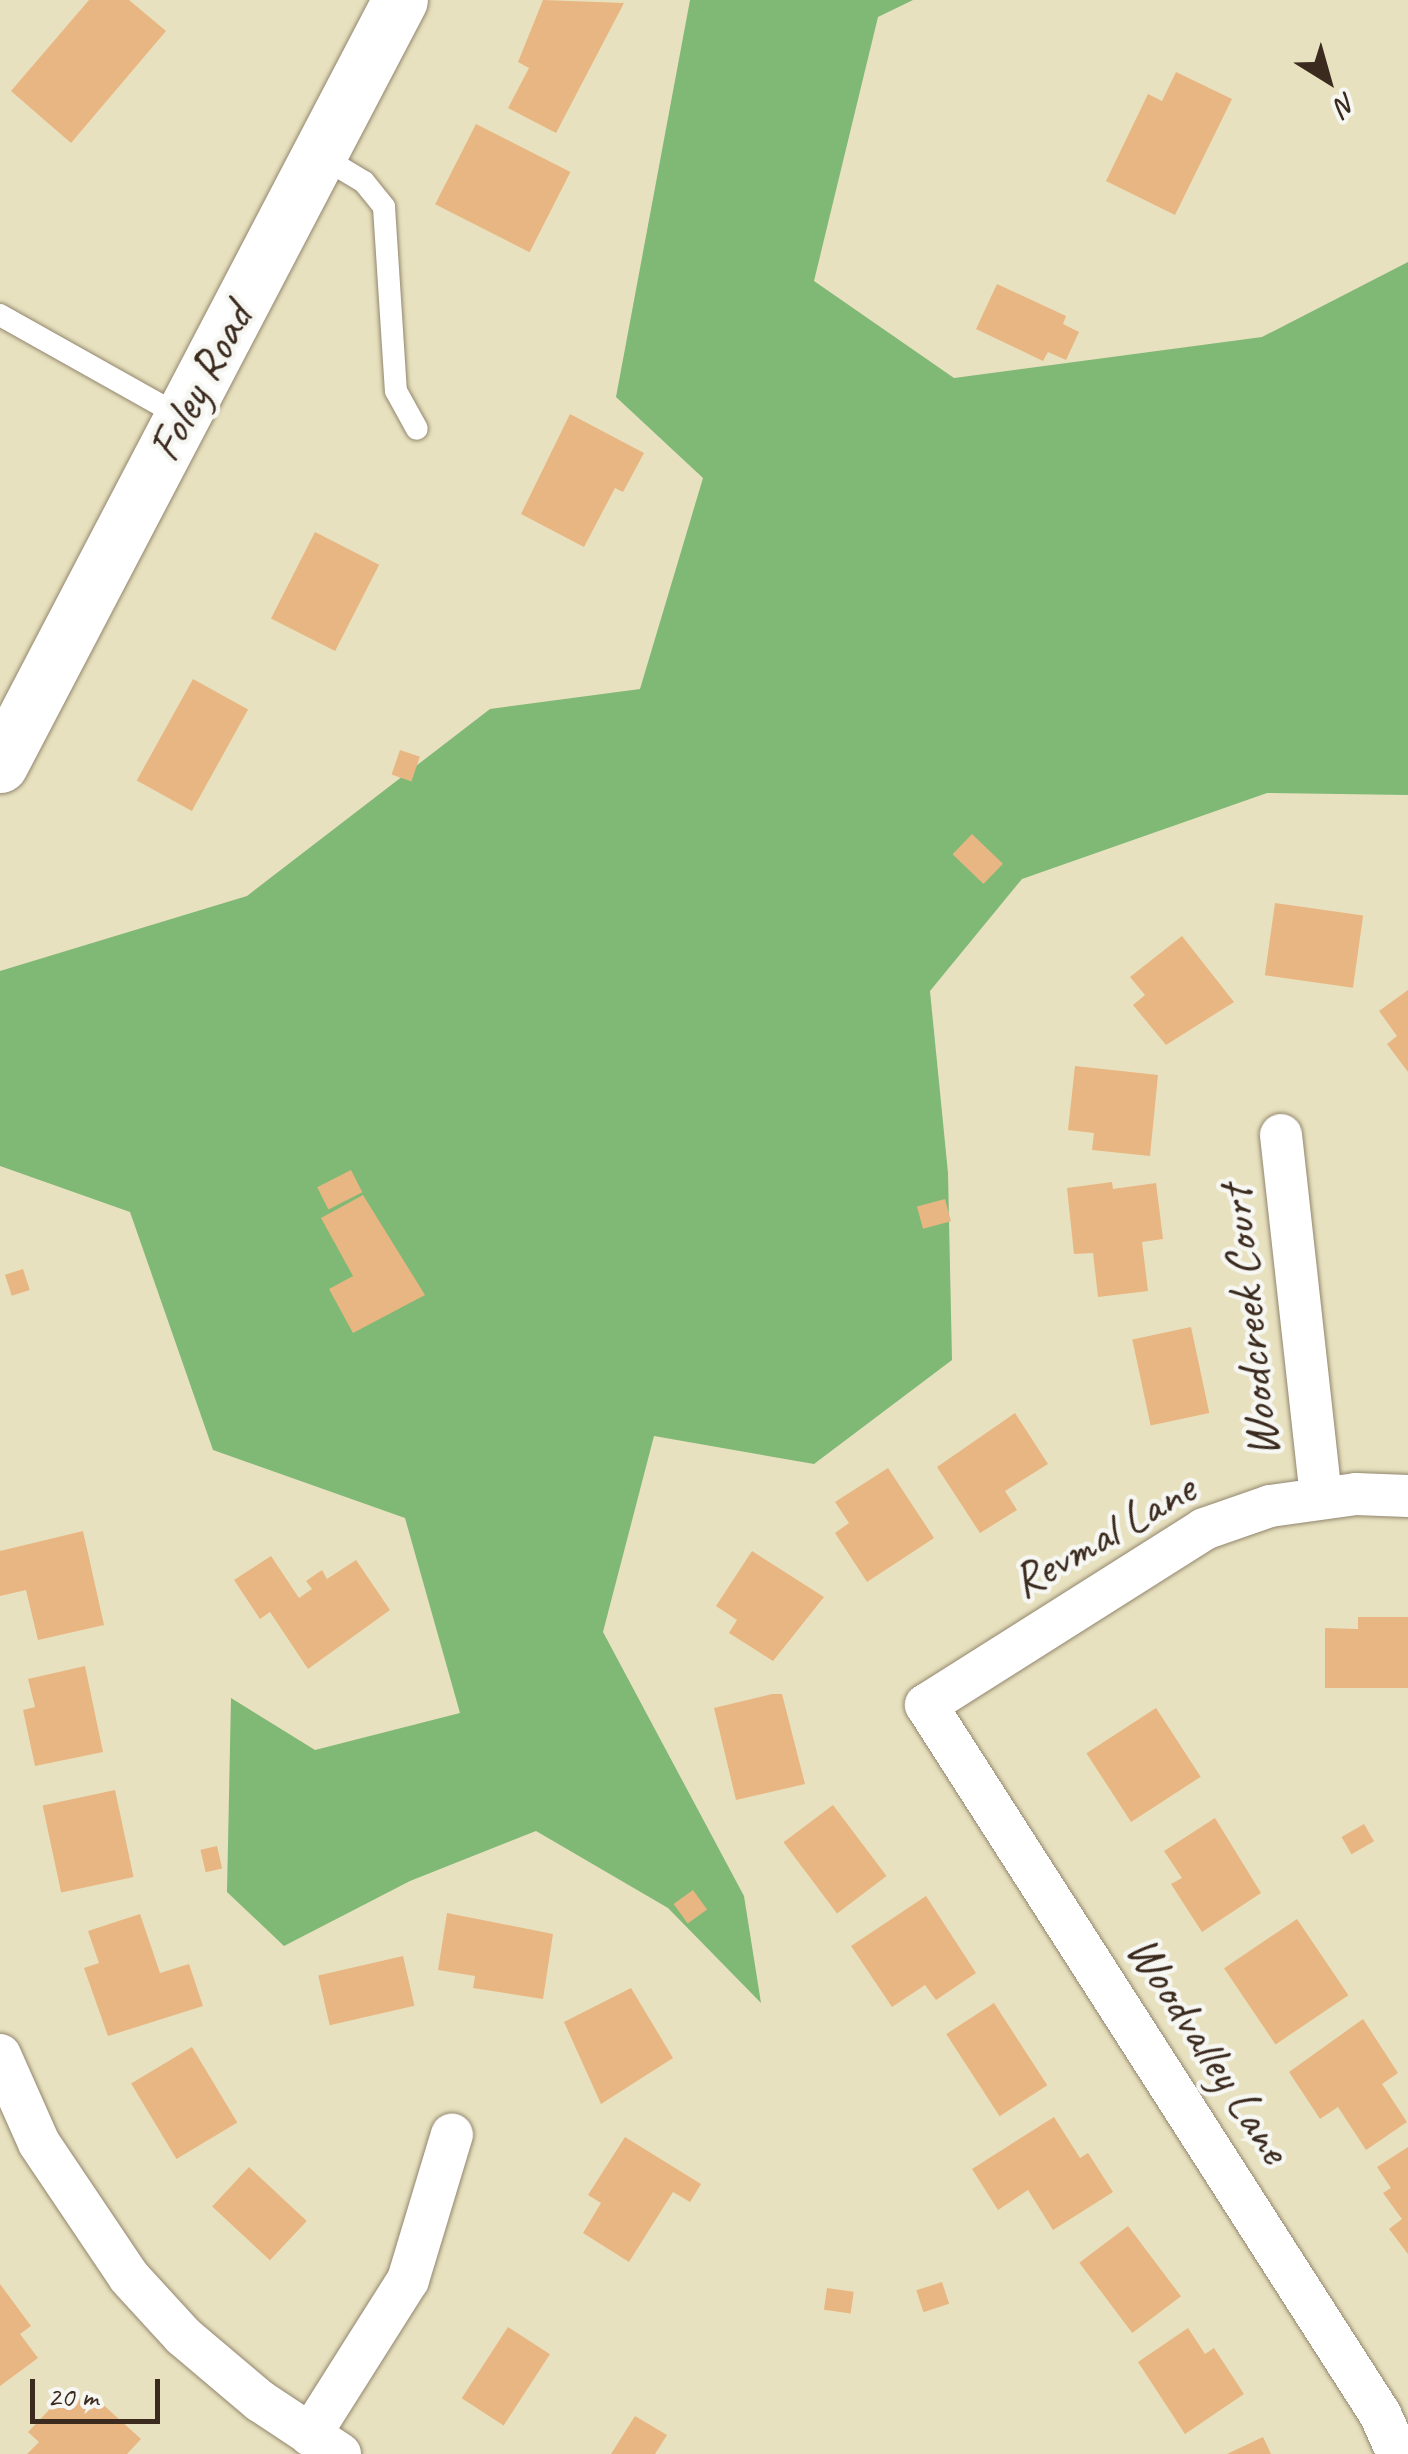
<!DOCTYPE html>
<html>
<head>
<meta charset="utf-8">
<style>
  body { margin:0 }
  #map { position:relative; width:1408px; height:2454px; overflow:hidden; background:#e8e1bf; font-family:Caveat,sans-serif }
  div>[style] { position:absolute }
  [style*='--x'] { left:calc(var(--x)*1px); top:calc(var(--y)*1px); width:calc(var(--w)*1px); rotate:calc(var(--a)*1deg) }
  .forest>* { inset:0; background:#80b876 }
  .building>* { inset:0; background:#e8b682; transform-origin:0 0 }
  .roads { filter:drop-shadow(0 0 2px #92866e) drop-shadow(0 0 2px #92866e) }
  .service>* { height:22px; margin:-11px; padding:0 11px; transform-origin:11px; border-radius:11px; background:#fff }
  .minor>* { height:42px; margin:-21px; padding:0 21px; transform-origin:21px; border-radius:21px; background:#fff }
  .tertiary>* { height:55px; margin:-27.5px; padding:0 27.5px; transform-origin:27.5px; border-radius:27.5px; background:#fff }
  span { translate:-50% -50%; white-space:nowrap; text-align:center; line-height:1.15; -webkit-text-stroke:9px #f6f6f2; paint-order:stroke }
  .street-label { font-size:48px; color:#3b2a1e }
  .north { position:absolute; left:1278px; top:30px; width:100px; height:100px; -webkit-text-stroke:8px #f6f6f2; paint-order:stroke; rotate:143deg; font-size:28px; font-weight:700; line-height:40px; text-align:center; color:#3b2a1e }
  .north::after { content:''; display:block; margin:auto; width:35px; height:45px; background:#3b2a1e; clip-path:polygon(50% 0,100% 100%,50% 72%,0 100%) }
  .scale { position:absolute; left:30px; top:2379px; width:130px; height:45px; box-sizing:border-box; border:5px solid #3b2a1e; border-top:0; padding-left:12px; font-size:30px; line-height:35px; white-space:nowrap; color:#3b2a1e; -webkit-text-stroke:8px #f6f6f2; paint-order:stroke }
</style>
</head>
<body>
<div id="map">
  <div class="forest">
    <i style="clip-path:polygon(690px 0,913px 0,878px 17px,814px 281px,954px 378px,1262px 337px,1408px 262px,1408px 795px,1267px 793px,1022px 879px,930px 991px,948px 1173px,952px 1360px,814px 1464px,654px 1436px,603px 1632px,744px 1896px,761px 2003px,668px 1908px,536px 1831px,410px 1881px,284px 1946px,227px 1892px,231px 1698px,315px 1750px,460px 1713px,405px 1518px,213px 1450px,130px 1212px,0 1166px,0 971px,247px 896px,490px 709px,640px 689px,703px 478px,616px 397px)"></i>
  </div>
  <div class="building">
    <i style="clip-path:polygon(89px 0,129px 0,166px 31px,71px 143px,11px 91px)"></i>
    <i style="clip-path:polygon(543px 0,624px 3px,556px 133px,508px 108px,529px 68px,518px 62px)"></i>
    <i style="clip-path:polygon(1176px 72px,1232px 99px,1175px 215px,1106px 181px,1148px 94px,1162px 101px)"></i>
    <i style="left:476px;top:124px;width:106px;height:90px;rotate:27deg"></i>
    <i style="clip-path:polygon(997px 284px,1066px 316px,1063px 324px,1079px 332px,1066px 360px,1048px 352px,1043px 361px,976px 329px)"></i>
    <i style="clip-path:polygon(570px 414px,644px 453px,623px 492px,615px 488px,584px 547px,521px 514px)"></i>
    <i style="left:315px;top:532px;width:72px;height:97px;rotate:27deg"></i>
    <i style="left:193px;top:679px;width:63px;height:116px;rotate:29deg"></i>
    <i style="left:400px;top:750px;width:21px;height:26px;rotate:19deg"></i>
    <i style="left:972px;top:834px;width:43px;height:28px;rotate:44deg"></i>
    <i style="left:1275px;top:903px;width:89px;height:73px;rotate:8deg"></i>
    <i style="clip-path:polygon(1182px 936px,1234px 1002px,1166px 1045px,1133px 1005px,1145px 995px,1130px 977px)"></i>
    <i style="clip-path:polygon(1408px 990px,1408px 1072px,1387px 1044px,1397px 1036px,1379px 1011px)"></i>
    <i style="clip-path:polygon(1075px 1066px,1158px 1075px,1150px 1156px,1092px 1150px,1094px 1133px,1068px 1130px)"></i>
    <i style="left:351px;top:1170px;width:25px;height:38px;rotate:63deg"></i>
    <i style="clip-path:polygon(1112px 1182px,1113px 1189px,1156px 1183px,1163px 1239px,1142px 1242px,1148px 1291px,1098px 1297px,1093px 1253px,1074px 1254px,1067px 1188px)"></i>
    <i style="clip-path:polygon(363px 1195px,425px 1295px,353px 1333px,329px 1289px,353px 1276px,321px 1218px)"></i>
    <i style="left:945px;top:1199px;width:23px;height:29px;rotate:75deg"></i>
    <i style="left:23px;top:1269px;width:22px;height:19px;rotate:72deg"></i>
    <i style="left:1191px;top:1327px;width:88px;height:60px;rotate:78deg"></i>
    <i style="clip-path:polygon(1015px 1413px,1048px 1464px,1005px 1491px,1017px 1510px,980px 1533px,937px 1467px)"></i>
    <i style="clip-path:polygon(888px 1468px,934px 1538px,867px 1582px,835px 1533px,849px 1523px,835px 1502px)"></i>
    <i style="clip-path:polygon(83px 1531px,104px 1625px,38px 1640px,26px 1590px,0 1596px,0 1551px)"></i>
    <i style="clip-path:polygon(752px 1551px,824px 1597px,773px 1661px,729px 1633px,737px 1620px,716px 1606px)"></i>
    <i style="clip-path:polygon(271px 1556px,299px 1598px,312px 1589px,306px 1581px,322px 1570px,327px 1579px,356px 1560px,390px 1610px,308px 1669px,270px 1612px,260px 1619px,234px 1580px)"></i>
    <i style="clip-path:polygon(1358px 1617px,1408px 1617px,1408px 1688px,1325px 1688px,1325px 1628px,1358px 1629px)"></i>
    <i style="clip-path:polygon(85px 1666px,103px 1752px,35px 1766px,23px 1710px,35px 1707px,28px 1679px)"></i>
    <i style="clip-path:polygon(772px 1694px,782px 1694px,805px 1784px,736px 1800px,714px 1708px)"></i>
    <i style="left:1156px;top:1708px;width:82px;height:83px;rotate:57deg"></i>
    <i style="left:115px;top:1790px;width:89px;height:74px;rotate:78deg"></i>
    <i style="left:833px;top:1805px;width:89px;height:62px;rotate:53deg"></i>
    <i style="clip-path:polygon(1215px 1818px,1261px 1893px,1202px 1932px,1171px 1884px,1182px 1878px,1164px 1851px)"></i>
    <i style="left:1364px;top:1824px;width:20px;height:26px;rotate:60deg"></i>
    <i style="left:217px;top:1846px;width:23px;height:17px;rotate:77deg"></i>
    <i style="left:693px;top:1890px;width:24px;height:24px;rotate:54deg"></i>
    <i style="clip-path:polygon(926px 1896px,976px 1973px,936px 2000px,925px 1985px,892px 2007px,851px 1946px)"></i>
    <i style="clip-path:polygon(447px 1913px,553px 1934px,543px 1999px,473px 1988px,475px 1976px,438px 1970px)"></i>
    <i style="clip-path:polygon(140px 1914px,160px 1973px,189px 1964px,203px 2006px,108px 2036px,84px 1968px,99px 1963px,88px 1931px)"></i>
    <i style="left:1297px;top:1919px;width:92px;height:88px;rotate:56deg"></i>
    <i style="left:403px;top:1956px;width:51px;height:87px;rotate:77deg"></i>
    <i style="clip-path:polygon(631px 1988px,673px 2058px,601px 2104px,564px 2022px)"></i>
    <i style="left:994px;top:2003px;width:98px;height:57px;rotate:57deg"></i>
    <i style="clip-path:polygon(1363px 2019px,1398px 2073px,1382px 2084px,1407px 2122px,1366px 2150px,1338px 2107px,1320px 2119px,1289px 2072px)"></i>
    <i style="left:192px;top:2047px;width:88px;height:71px;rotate:59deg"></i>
    <i style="clip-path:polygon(1054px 2117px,1080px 2158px,1088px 2153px,1113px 2192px,1053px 2230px,1028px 2190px,998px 2210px,972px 2169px)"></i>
    <i style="clip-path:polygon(625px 2137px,701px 2184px,690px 2202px,673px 2192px,629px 2262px,583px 2233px,601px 2203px,588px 2195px)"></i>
    <i style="clip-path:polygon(1408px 2147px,1408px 2254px,1389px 2229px,1402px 2219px,1383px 2193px,1391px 2188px,1377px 2167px)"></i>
    <i style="left:249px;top:2167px;width:79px;height:54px;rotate:43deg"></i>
    <i style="left:1128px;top:2226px;width:88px;height:61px;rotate:53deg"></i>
    <i style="left:942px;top:2282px;width:23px;height:27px;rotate:72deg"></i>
    <i style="clip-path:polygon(0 2284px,31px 2326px,20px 2334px,38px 2358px,0 2386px)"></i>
    <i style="left:827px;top:2288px;width:27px;height:22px;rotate:8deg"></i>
    <i style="left:508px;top:2327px;width:50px;height:85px;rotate:33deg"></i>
    <i style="clip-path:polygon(1188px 2328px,1205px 2354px,1214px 2348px,1244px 2394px,1185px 2434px,1138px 2362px)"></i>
    <i style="clip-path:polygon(69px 2389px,91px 2410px,99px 2401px,141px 2439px,127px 2454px,27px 2454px,39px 2442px,28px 2432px)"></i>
    <i style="clip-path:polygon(635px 2416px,667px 2435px,655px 2454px,611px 2454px)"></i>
    <i style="clip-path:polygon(1263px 2437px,1271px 2454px,1227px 2454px)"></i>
  </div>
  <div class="roads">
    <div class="service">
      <i style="--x:319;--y:155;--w:52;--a:31"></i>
      <i style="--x:364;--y:182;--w:32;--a:51"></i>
      <i style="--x:384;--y:207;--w:184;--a:86.3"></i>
      <i style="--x:396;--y:391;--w:43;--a:61.1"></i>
      <i style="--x:0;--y:315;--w:209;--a:29.3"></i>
    </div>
    <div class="minor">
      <i style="--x:1281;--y:1135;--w:365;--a:83.7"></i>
      <i style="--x:0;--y:2055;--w:96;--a:66.1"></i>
      <i style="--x:39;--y:2143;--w:161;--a:56.1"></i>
      <i style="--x:129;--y:2277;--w:80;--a:47.5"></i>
      <i style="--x:183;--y:2336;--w:101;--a:40.2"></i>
      <i style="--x:260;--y:2401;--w:96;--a:33.5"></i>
      <i style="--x:310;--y:2435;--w:183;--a:-57.7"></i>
      <i style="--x:408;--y:2280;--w:152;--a:-73.2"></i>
      <i style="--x:1398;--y:2454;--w:44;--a:-114.2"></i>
      <i style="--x:1380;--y:2414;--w:842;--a:-122.63"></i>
      <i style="--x:926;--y:1705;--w:329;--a:-32.3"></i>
      <i style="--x:1204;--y:1529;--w:70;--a:-19.2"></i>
      <i style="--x:1270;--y:1506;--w:87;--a:-7.9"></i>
      <i style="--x:1356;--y:1494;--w:52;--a:2.2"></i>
    </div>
    <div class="tertiary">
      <i style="--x:0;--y:765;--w:863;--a:-62.4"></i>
    </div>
  </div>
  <div class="street-label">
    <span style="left:200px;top:382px;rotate:-62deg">Foley Road</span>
    <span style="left:1249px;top:1322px;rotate:-96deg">Woodcreek Court</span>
    <span style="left:1103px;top:1535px;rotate:-30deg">Revmal Lane</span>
    <span style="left:1209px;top:2049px;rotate:57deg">Woodvalley Lane</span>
  </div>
  <div class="north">N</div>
  <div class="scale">20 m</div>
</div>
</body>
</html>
